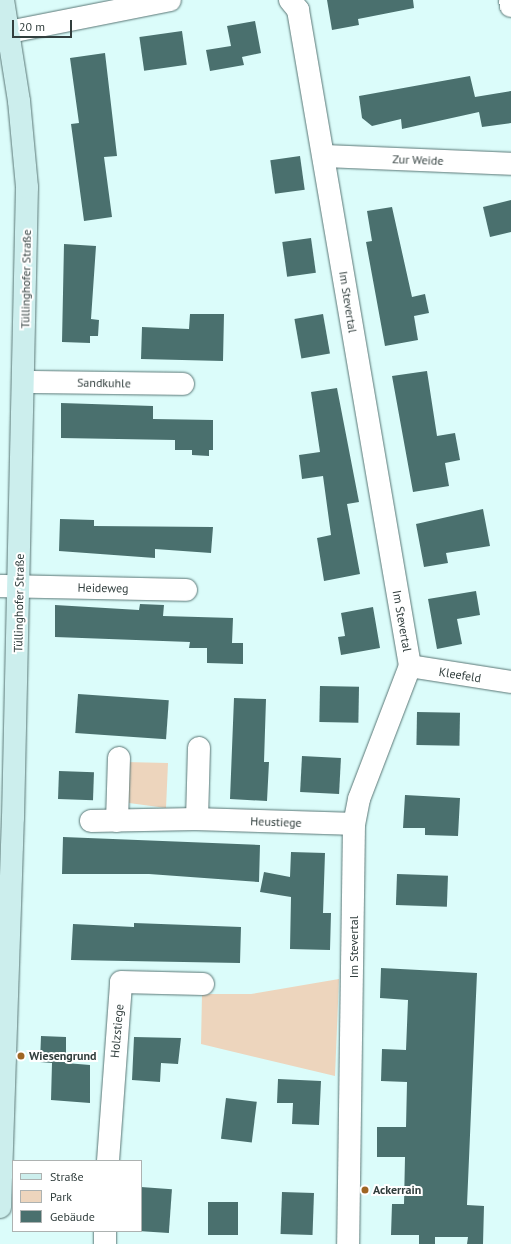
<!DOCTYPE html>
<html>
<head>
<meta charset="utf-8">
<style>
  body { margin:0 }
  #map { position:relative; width:511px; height:1244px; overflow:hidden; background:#dbfcfa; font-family:"PT Sans",sans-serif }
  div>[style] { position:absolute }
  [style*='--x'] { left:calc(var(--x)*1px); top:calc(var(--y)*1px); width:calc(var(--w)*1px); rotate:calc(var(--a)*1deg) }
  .green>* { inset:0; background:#edd5bd }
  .building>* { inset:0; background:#4a706e; transform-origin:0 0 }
  .roads { filter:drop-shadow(0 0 1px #597675) drop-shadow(0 0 1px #597675) }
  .street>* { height:22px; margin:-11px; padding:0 11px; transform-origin:11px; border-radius:11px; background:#fff }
  .secondary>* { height:22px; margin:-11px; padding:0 11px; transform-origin:11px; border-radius:11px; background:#cceeed }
  .dots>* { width:11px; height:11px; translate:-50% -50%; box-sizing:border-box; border:2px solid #fff; border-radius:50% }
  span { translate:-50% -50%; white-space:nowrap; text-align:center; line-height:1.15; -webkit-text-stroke:4px #fff; paint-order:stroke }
  .street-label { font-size:12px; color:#313e3d }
  .poi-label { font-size:12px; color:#313e3d; font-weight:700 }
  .left { translate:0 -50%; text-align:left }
  .legend { position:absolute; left:12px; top:1160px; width:130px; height:72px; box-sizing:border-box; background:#fff; border:1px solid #adb2b1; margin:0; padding:5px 7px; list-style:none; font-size:12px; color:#313e3d }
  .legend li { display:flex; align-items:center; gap:8px; height:20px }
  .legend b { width:20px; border:1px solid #adb2b1 }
  .scale { position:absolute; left:12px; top:20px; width:60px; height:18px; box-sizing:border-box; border:2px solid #313e3d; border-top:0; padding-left:5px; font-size:12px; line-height:14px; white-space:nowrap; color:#313e3d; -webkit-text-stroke:3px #fff; paint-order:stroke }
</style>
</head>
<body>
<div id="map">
  <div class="green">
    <i style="clip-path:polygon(125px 762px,168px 763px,166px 808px,129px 803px)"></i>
    <i style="clip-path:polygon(339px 979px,335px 1076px,201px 1044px,202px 994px,251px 994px)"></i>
  </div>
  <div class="building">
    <i style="clip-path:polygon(327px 0,413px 0,414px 8px,358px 19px,359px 25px,332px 30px)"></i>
    <i style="clip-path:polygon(255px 21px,261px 53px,242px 57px,244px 65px,210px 71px,206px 50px,231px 46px,227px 26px)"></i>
    <i style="left:182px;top:31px;width:34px;height:43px;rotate:82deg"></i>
    <i style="clip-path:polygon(105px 53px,117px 156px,104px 157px,112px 217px,84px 221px,71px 124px,79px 123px,70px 58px)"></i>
    <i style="clip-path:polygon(470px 76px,475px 97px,511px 91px,511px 123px,482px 127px,479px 112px,402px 129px,401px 119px,372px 126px,362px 118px,359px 96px)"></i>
    <i style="left:300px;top:156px;width:34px;height:30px;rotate:82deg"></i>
    <i style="clip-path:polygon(511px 200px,511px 232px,490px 237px,483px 207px)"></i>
    <i style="clip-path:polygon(392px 207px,412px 297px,425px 294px,429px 313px,414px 316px,418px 340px,385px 346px,366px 242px,372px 241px,367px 211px)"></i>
    <i style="left:311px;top:238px;width:35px;height:29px;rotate:82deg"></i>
    <i style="clip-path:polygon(64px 244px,96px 246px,91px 319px,99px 320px,98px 336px,90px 336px,90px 343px,62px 342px)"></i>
    <i style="clip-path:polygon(190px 314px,224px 314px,223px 361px,141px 359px,142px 327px,189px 329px)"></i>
    <i style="left:323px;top:314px;width:40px;height:29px;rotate:80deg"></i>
    <i style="clip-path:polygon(427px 371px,437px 436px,455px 433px,460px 460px,445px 463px,449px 486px,413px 492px,392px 376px)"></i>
    <i style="clip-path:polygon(337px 388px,359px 502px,347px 504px,360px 574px,324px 581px,317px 538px,331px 535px,323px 476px,302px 479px,299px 455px,320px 452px,311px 392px)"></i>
    <i style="clip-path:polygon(61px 403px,153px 406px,153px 419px,213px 420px,213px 450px,209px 450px,209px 456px,192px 455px,192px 450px,175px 450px,175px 440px,61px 438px)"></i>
    <i style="clip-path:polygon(483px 509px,490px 546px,446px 553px,448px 563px,424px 567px,416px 524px)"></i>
    <i style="clip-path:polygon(60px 519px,94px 520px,94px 526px,213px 527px,211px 553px,155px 549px,155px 558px,59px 551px)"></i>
    <i style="clip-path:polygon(476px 591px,480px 615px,457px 619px,462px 644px,437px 649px,428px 599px)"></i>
    <i style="clip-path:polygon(140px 604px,164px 605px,163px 616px,233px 618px,232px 643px,243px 643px,243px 664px,207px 663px,207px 648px,189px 648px,190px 642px,55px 637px,55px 605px,139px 610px)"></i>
    <i style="clip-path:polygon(373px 607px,380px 648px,341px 655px,338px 637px,345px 636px,341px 613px)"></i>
    <i style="left:320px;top:686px;width:39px;height:36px;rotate:1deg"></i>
    <i style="left:78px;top:694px;width:91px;height:39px;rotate:4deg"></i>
    <i style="clip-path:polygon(234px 698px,266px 699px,264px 762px,269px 762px,267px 801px,230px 799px)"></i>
    <i style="left:417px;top:712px;width:43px;height:33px;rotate:1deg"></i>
    <i style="left:302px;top:756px;width:39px;height:36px;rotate:3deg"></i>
    <i style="left:59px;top:771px;width:35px;height:28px;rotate:2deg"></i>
    <i style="clip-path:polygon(405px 795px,460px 798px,458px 836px,425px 835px,425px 828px,403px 828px)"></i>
    <i style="clip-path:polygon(63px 837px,260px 845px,259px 882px,149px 874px,62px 874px)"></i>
    <i style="clip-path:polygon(291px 852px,325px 853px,323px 913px,331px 913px,330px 950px,290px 949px,291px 897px,260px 892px,264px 872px,290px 877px)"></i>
    <i style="left:397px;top:874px;width:51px;height:31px;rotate:2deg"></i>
    <i style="clip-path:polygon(134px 923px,241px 927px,240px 963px,71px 960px,73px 924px,134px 927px)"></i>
    <i style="clip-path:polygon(381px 968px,477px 973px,467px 1205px,484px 1206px,483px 1244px,467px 1244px,468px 1237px,435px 1237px,435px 1244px,419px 1244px,419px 1235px,391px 1235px,392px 1204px,404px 1204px,405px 1157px,377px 1157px,377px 1127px,406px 1127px,407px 1082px,381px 1081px,382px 1049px,406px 1050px,408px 1000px,380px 998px)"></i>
    <i style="clip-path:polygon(41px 1036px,66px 1037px,66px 1063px,90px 1065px,90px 1103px,51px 1100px,52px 1063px,40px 1062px)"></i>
    <i style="clip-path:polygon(134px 1037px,181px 1038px,178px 1064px,161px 1063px,160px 1082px,132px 1080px)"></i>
    <i style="clip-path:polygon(278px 1079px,321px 1081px,319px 1125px,292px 1124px,293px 1103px,277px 1103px)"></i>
    <i style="left:226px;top:1098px;width:31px;height:41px;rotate:7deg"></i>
    <i style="left:141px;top:1187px;width:31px;height:44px;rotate:4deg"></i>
    <i style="left:282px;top:1192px;width:32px;height:42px;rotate:2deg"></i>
    <i style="left:208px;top:1202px;width:30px;height:33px"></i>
  </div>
  <div class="roads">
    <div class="street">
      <i style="--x:290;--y:0;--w:13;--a:51"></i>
      <i style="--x:298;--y:10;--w:665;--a:80.31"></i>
      <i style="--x:410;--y:666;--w:142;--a:111"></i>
      <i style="--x:359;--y:799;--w:25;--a:101"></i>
      <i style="--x:354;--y:824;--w:420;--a:90.8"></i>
      <i style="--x:510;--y:0;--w:6;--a:81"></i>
      <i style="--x:9;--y:32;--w:164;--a:-11.2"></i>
      <i style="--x:324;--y:156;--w:187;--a:2.4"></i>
      <i style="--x:24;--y:382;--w:159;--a:0.7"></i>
      <i style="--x:0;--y:586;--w:186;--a:1.2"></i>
      <i style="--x:410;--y:666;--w:102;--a:9"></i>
      <i style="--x:197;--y:819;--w:71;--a:-88.4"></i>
      <i style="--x:91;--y:821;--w:106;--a:-1.1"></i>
      <i style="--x:197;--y:819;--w:157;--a:1.8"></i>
      <i style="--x:117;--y:821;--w:63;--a:-88.2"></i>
      <i style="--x:108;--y:1161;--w:179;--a:-85.8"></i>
      <i style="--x:121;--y:982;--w:82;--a:1.4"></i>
      <i style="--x:105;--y:1244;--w:13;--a:-90"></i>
    </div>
    <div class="secondary">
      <i style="--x:0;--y:1207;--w:389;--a:-88.1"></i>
      <i style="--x:13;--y:818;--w:631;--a:-88.73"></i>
      <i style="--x:27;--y:187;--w:86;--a:-95.3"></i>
      <i style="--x:19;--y:101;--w:102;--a:-99"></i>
    </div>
  </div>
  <div class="dots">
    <i style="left:21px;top:1056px;background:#9f6624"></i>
    <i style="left:365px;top:1190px;background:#9f6624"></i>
  </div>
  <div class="street-label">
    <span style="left:418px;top:160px;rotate:2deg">Zur Weide</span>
    <span style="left:26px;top:279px;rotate:-89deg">Tüllinghofer Straße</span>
    <span style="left:348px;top:302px;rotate:81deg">Im Stevertal</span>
    <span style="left:104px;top:383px;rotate:1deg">Sandkuhle</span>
    <span style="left:103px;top:588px;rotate:1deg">Heideweg</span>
    <span style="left:19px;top:603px;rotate:-89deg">Tüllinghofer Straße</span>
    <span style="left:402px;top:621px;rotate:80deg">Im Stevertal</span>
    <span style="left:460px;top:675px;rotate:9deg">Kleefeld</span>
    <span style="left:276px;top:822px;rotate:2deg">Heustiege</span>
    <span style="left:354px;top:947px;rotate:-90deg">Im Stevertal</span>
    <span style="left:117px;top:1031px;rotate:-85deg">Holzstiege</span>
  </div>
  <div class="poi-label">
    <span class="left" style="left:29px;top:1056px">Wiesengrund</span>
    <span class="left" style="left:373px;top:1190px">Ackerrain</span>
  </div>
  <ul class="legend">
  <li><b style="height:5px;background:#cceeed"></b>Straße</li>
  <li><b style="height:11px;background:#edd5bd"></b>Park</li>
  <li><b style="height:11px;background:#4a706e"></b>Gebäude</li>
  </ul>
  <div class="scale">20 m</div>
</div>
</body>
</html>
